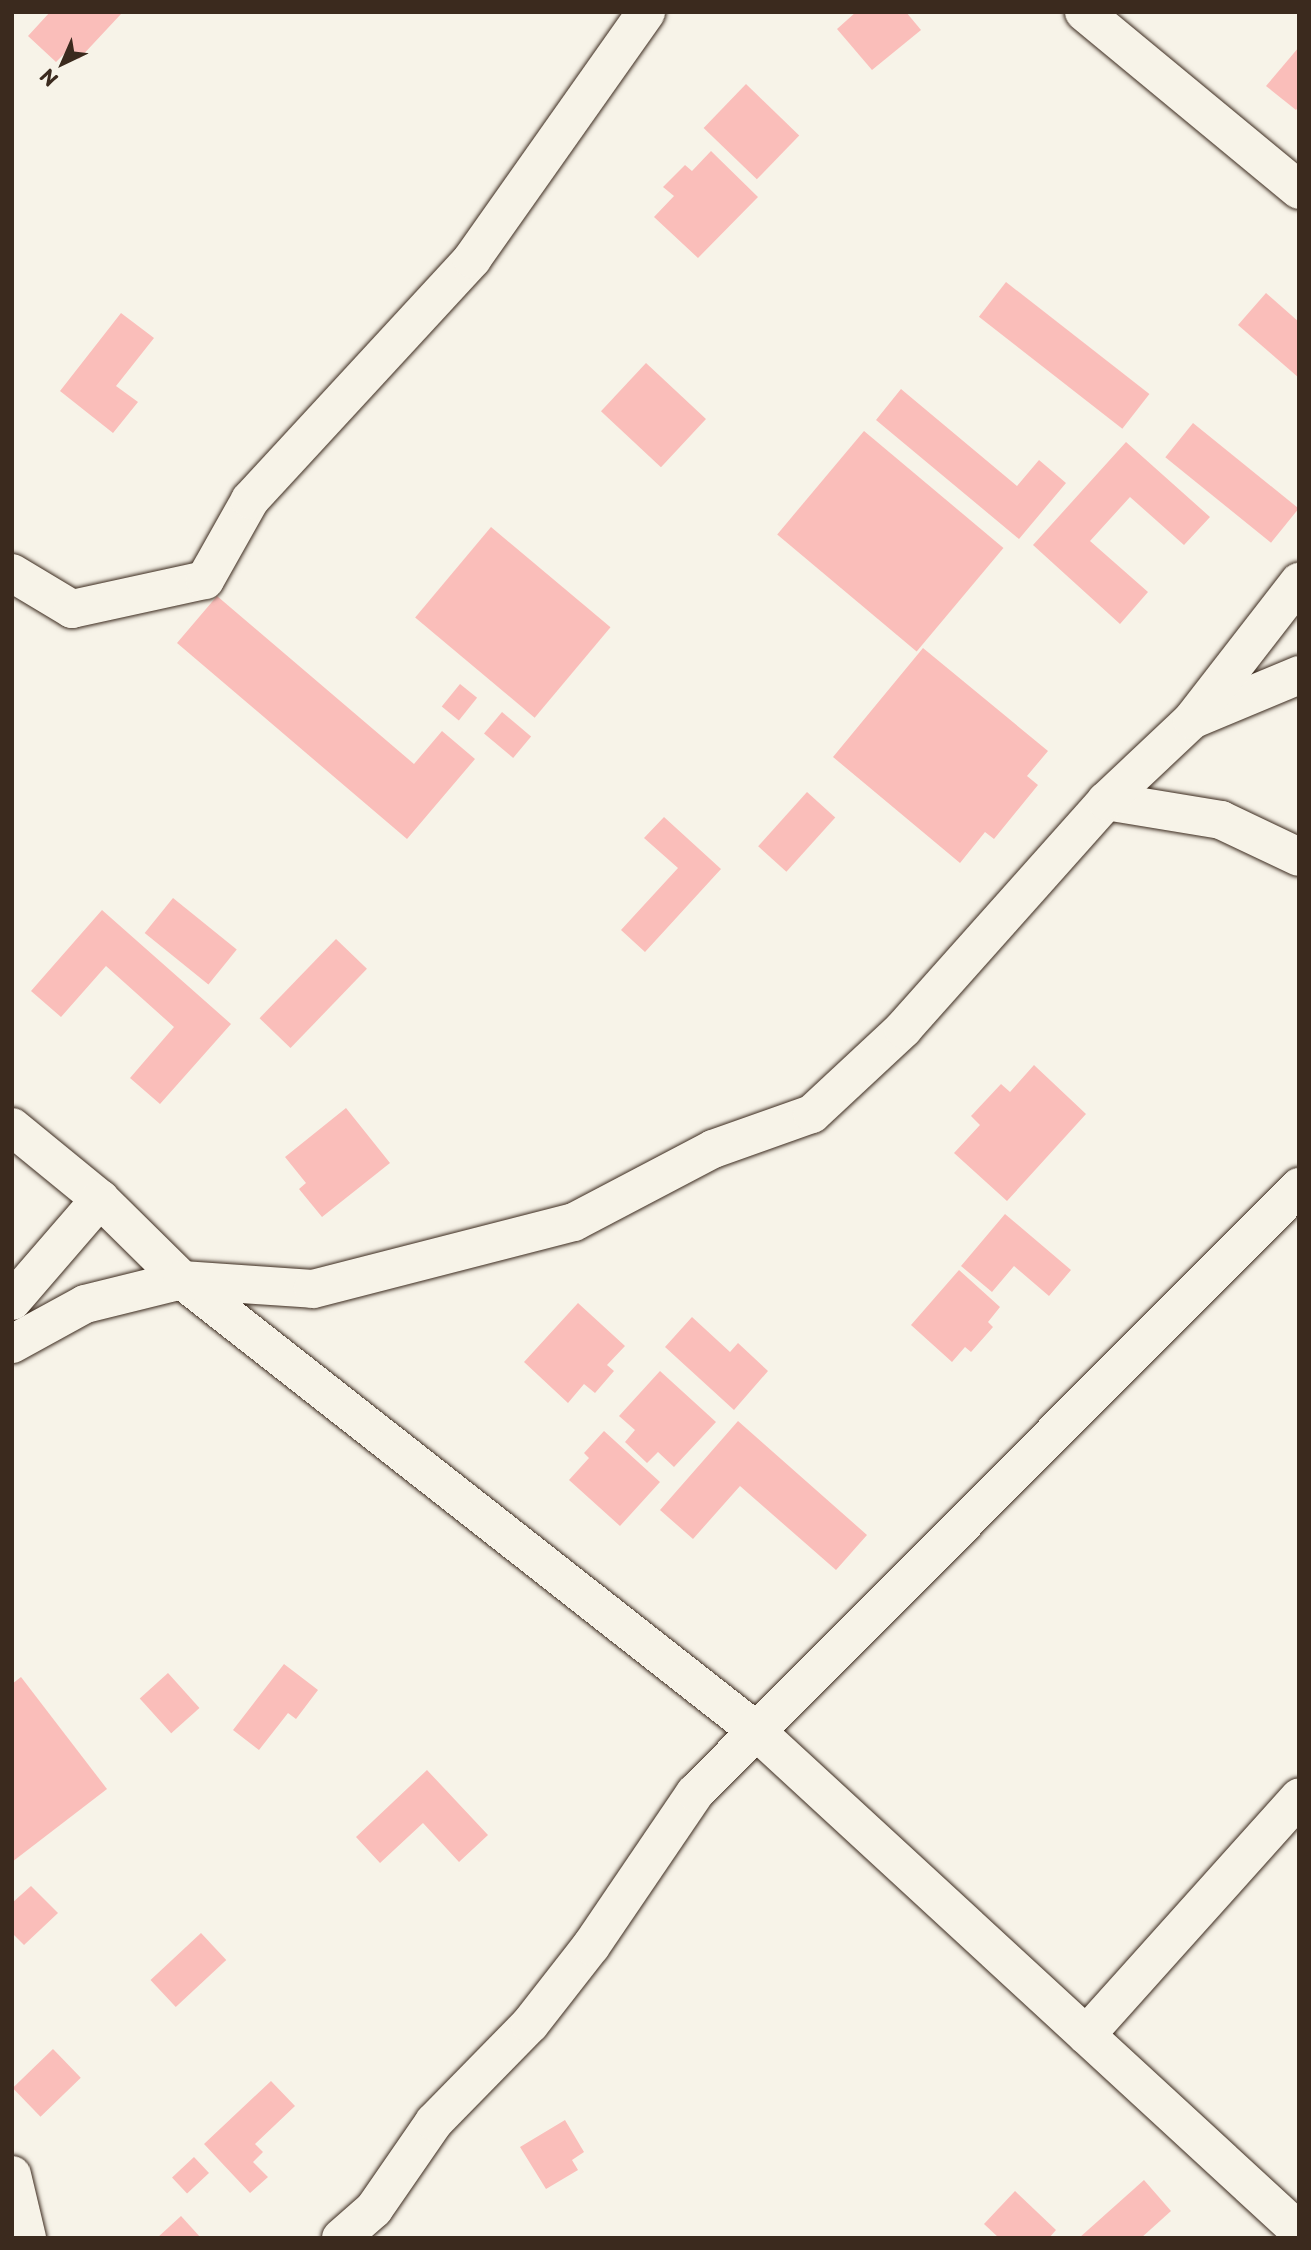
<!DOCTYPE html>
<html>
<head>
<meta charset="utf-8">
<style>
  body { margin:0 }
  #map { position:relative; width:1311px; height:2250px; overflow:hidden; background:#f7f3e8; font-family:"Playpen Sans",sans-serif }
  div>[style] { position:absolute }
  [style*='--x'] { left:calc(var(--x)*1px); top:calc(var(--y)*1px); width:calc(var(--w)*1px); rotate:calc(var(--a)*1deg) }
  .building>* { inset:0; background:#fabeba; transform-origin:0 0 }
  .roads { filter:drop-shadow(0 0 2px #3b2a1e) drop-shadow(0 0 2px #3b2a1e) }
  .minor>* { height:38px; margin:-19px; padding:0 19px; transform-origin:19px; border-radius:19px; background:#f7f3e8 }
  span { translate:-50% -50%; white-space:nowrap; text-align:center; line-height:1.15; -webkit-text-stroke:5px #f7f3e8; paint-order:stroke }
  .frame { position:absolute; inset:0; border:14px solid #3b2a1e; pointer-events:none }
  .north { position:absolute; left:28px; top:28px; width:70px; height:70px; -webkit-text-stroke:5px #f7f3e8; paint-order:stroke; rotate:224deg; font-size:19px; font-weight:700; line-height:28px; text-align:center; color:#3b2a1e }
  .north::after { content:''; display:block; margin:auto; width:24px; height:32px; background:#3b2a1e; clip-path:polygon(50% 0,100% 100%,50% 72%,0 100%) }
</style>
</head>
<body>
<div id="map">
  <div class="building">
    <i style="clip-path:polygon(50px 12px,119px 12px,121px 14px,79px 59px,69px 49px,56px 62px,28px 36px)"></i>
    <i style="clip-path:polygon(856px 12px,906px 12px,921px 30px,872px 70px,837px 29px)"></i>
    <i style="clip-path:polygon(1299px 47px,1299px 106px,1296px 110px,1266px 86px)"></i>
    <i style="left:746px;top:84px;width:74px;height:61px;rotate:44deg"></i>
    <i style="clip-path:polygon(711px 151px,758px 197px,698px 258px,654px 217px,674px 196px,663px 187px,685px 165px,692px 171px)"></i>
    <i style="left:1006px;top:282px;width:182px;height:44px;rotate:38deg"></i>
    <i style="clip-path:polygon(1266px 293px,1299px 322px,1299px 378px,1238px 325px)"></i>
    <i style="clip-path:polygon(121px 313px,154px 338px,116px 386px,138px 402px,113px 433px,60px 391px)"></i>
    <i style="left:646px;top:363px;width:82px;height:66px;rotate:43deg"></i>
    <i style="clip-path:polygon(901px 389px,1017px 486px,1039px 460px,1066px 483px,1019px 539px,876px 420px)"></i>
    <i style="left:1193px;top:423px;width:136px;height:44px;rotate:39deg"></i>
    <i style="left:864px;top:431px;width:182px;height:135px;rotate:40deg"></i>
    <i style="clip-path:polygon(1126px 442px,1210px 517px,1184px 545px,1130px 497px,1090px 541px,1148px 592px,1120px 624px,1033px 545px)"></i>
    <i style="left:491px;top:527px;width:156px;height:118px;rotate:40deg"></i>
    <i style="clip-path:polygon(217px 596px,414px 764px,442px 731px,475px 759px,407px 839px,177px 643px)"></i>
    <i style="clip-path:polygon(923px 648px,1048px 751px,1027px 776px,1038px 785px,994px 839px,985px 832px,960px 863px,833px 757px)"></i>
    <i style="left:460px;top:684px;width:22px;height:29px;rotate:39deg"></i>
    <i style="left:502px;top:712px;width:38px;height:28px;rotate:40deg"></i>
    <i style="left:807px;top:792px;width:38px;height:73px;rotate:42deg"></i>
    <i style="clip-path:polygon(664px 817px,721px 869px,645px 952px,621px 930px,678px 868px,644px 838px)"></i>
    <i style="left:173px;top:898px;width:82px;height:45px;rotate:39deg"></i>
    <i style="clip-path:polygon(102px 910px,231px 1024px,160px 1104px,130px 1078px,174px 1027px,106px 966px,61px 1017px,31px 991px)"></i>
    <i style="left:336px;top:939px;width:43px;height:110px;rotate:44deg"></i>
    <i style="clip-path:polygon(1034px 1065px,1086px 1114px,1007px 1201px,954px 1153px,980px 1125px,971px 1116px,1001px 1084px,1010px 1092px)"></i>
    <i style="clip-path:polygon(346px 1108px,390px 1163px,322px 1217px,299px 1189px,306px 1183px,285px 1157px)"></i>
    <i style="clip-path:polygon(1005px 1214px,1071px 1270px,1049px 1296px,1014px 1266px,992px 1292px,961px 1266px)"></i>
    <i style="clip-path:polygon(959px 1270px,1000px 1307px,988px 1322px,993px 1327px,971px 1352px,965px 1347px,952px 1362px,911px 1325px)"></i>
    <i style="clip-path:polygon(578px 1303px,625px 1346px,607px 1365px,614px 1371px,595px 1393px,584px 1384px,568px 1403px,524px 1362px)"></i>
    <i style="clip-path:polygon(692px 1317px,730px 1352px,738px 1343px,768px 1371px,734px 1410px,665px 1347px)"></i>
    <i style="clip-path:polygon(660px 1371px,716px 1422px,674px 1467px,658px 1452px,647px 1463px,625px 1442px,635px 1430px,619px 1416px)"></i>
    <i style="clip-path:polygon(738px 1421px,867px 1535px,836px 1570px,740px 1486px,693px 1539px,660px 1510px)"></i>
    <i style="clip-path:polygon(604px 1431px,660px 1482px,620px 1526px,569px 1480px,589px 1458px,584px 1453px)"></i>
    <i style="clip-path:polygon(284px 1664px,318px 1690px,296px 1719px,288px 1713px,259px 1750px,233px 1730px)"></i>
    <i style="left:168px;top:1673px;width:47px;height:38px;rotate:48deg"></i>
    <i style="clip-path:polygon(21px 1677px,107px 1789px,12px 1862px,12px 1684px)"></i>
    <i style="clip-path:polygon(427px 1770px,488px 1835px,459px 1862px,423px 1823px,380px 1863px,356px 1837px)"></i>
    <i style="clip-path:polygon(31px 1886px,58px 1913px,24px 1945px,12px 1933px,12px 1903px)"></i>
    <i style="left:201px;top:1933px;width:37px;height:69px;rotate:47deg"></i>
    <i style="left:53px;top:2049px;width:40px;height:56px;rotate:46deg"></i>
    <i style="clip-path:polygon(271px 2081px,295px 2106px,255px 2144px,263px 2152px,253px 2162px,268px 2177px,250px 2193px,204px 2144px)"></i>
    <i style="clip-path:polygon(565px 2120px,584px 2152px,572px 2160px,578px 2170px,546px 2189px,520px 2147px)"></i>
    <i style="left:194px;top:2157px;width:22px;height:30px;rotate:47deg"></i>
    <i style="clip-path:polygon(1144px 2180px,1171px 2211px,1141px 2238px,1079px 2238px)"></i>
    <i style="clip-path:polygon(1015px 2191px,1056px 2230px,1049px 2238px,999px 2238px,984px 2224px)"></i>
    <i style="clip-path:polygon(181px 2216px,201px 2238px,157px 2238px)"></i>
  </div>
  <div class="roads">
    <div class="minor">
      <i style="--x:1084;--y:12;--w:279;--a:39.6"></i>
      <i style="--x:12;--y:573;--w:70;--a:31"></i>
      <i style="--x:72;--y:609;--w:136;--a:-12.3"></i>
      <i style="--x:205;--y:580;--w:92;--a:-60.6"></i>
      <i style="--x:250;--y:500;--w:328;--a:-47.3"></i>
      <i style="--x:472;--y:259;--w:302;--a:-54.8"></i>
      <i style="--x:1194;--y:719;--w:114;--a:-22.7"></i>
      <i style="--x:1106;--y:801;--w:117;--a:9.4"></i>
      <i style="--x:1221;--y:820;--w:86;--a:25.4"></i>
      <i style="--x:12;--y:1127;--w:114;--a:39.3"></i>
      <i style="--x:100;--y:1199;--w:115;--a:44.6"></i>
      <i style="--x:182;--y:1280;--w:727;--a:38.13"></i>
      <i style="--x:754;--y:1729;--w:741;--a:42.65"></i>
      <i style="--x:12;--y:1301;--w:135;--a:-49.2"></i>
      <i style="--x:12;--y:1344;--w:83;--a:-28.7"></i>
      <i style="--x:85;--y:1304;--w:100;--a:-13.9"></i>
      <i style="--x:182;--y:1280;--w:131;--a:3.9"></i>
      <i style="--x:313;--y:1289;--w:269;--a:-14.4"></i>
      <i style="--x:574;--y:1222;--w:157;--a:-27.7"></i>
      <i style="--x:713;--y:1149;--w:105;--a:-19.5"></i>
      <i style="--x:812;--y:1114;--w:125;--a:-43"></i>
      <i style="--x:903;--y:1029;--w:305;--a:-48.3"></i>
      <i style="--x:1106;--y:801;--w:118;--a:-43.3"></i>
      <i style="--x:1192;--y:720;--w:175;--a:-52.2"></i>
      <i style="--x:1086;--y:2035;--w:319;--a:-48.1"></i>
      <i style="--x:12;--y:2175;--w:65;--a:76.6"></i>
      <i style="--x:341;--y:2238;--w:44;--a:-41.3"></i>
      <i style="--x:374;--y:2209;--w:106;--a:-55.4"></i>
      <i style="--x:434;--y:2122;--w:137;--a:-45.6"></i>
      <i style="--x:530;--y:2024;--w:99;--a:-52"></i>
      <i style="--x:591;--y:1946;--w:185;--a:-55.8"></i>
      <i style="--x:695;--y:1793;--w:856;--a:-45.09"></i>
    </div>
  </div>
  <div class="frame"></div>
  <div class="north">N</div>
</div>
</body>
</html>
